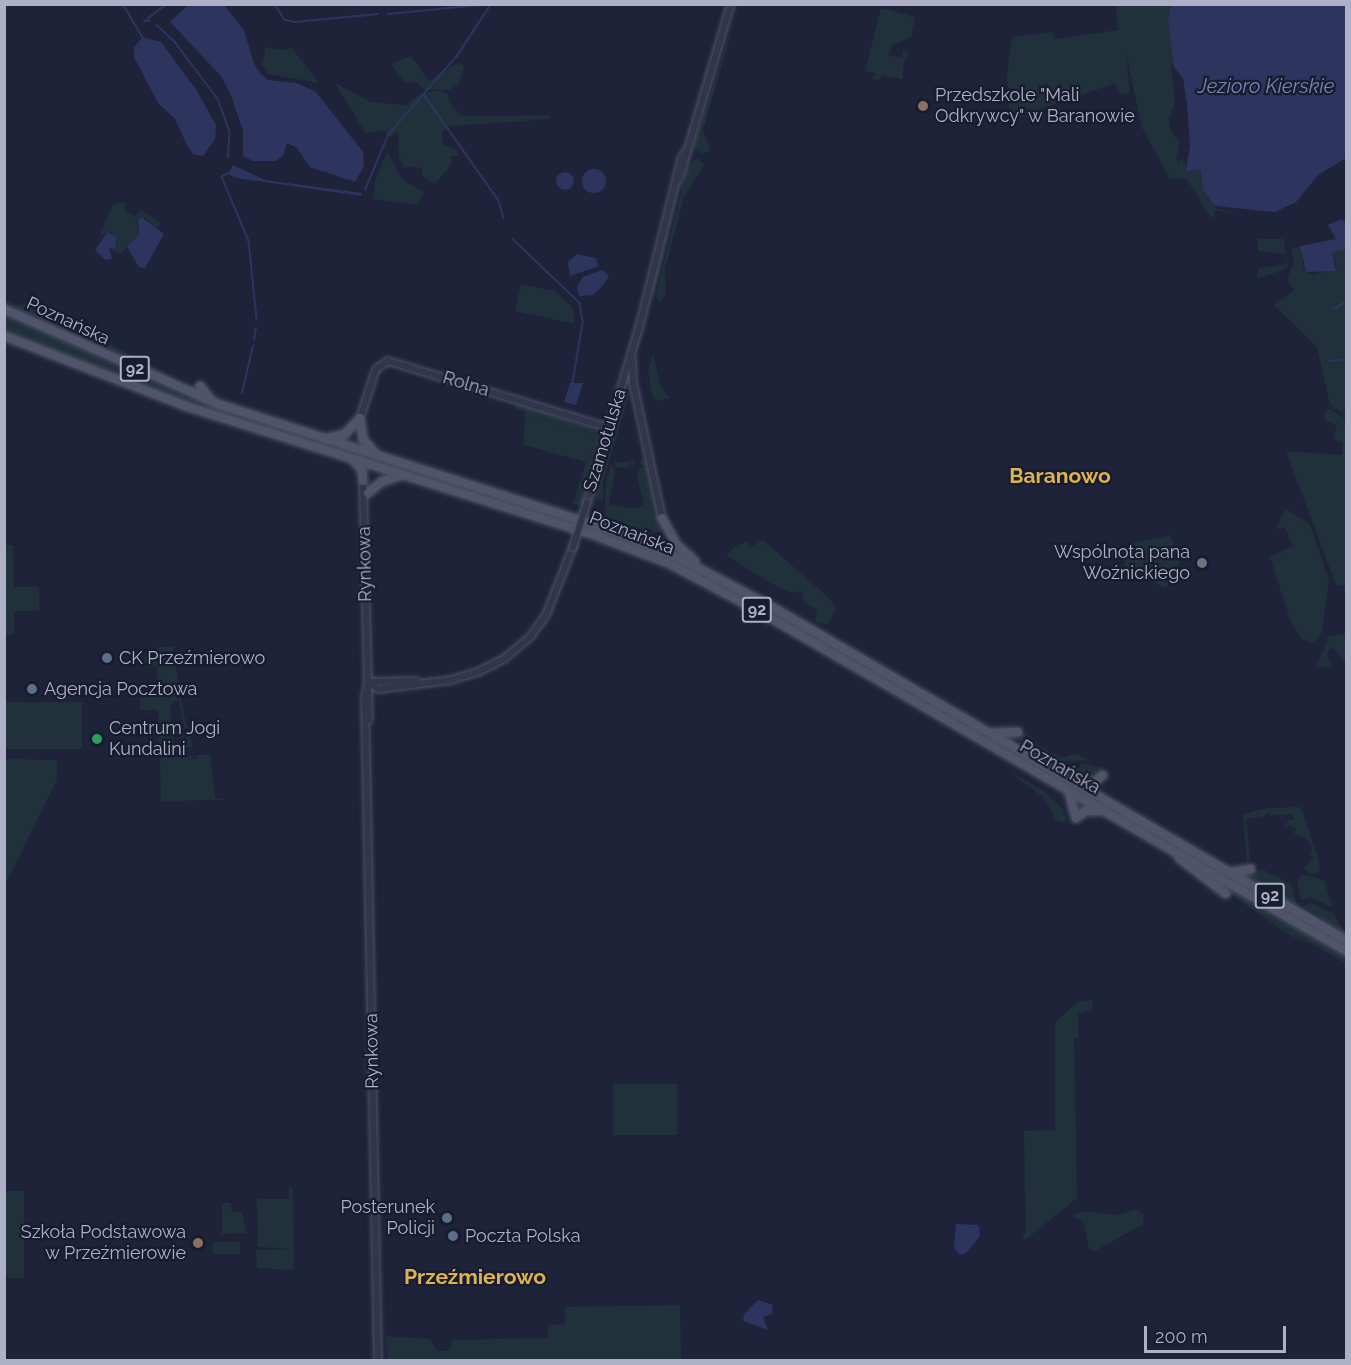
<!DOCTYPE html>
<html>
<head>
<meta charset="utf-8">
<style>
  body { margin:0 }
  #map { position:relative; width:1351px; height:1365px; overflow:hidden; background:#1e233a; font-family:Raleway,sans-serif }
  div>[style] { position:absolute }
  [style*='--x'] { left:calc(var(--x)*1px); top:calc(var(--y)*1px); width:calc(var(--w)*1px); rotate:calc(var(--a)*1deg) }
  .green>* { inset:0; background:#20313b; transform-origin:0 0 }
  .water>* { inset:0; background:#2d355f }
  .round { border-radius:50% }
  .stream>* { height:1.5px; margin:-0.75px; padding:0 0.75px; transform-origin:0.75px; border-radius:0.75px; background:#2d355f }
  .roads { filter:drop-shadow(0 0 2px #4d5065) drop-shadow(0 0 2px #4d5065) }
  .minor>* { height:6px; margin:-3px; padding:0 3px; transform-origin:3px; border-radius:3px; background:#32364b }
  .major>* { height:8px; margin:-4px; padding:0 4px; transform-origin:4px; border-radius:4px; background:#50546b }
  .bridges { filter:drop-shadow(0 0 2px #4d5065) drop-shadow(0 0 2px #4d5065) }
  .minor-bridge>* { height:6px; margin:-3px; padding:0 3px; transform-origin:3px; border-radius:3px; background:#32364b }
  .dots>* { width:16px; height:16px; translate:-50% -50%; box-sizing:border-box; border:3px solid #181c2f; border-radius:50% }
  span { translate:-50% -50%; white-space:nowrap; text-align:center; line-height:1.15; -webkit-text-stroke:4.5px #181c2f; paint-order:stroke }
  .shield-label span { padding:2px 4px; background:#181c2f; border:2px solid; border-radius:4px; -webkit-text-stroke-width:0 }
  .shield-label { font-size:16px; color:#adb0c7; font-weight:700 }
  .poi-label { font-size:18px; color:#adb0c7 }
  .left { translate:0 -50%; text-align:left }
  .right { translate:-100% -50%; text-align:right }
  .street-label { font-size:18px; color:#adb0c7 }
  .water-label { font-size:20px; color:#7a84b7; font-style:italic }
  .quarter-label { font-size:21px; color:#deb251; font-weight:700 }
  .frame { position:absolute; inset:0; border:6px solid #adb0c7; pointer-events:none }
  .scale { position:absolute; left:1144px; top:1326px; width:142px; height:27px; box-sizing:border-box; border:3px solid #adb0c7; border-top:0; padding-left:8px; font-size:18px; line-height:21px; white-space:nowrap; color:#adb0c7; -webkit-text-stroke:4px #181c2f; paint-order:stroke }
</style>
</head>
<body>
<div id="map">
  <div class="green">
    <i style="clip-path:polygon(1116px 5px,1171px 5px,1168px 20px,1176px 61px,1171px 65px,1175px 103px,1169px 118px,1170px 130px,1180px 142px,1176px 159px,1180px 166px,1179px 160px,1185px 161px,1186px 171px,1201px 170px,1216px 208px,1237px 213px,1215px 210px,1214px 218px,1210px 216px,1186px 178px,1170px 179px,1142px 128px,1126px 53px,1130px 93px,1120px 94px,1115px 83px,1010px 120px,1007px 76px,1012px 37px,1053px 32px,1055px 39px,1118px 30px)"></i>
    <i style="clip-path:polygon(881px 8px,915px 17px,911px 37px,892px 45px,888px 55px,902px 57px,903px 49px,909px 53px,904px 61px,902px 79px,882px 75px,880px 80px,872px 79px,876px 73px,865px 71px)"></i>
    <i style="clip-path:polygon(738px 10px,703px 130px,711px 151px,701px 153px,693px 148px)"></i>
    <i style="clip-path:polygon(266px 47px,280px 50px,292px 48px,319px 83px,268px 74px,262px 65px)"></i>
    <i style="clip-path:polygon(411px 56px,429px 81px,456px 64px,464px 65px,459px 84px,449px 90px,423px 89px,418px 83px,404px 81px,391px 64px)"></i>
    <i style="clip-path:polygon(335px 83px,370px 102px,406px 105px,419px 94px,438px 90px,448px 94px,449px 102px,462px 116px,549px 115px,551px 119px,450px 126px,442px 132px,443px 144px,456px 149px,459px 156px,451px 156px,451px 165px,435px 184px,422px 176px,422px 168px,404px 167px,399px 157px,398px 131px,390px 137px,383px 130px,366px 134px)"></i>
    <i style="clip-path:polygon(387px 152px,403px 180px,425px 193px,416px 205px,373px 199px,375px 181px)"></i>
    <i style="clip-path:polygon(698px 158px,704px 165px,684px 197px,665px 269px,666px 296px,659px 302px,656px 294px,688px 164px)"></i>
    <i style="clip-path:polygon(686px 165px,654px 295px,655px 301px,651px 292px)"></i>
    <i style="clip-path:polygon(125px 202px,125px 211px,136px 217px,140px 209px,161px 224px,155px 227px,145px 217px,137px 219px,138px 235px,120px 254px,111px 250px,117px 245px,113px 233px,109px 231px,99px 237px,113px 205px)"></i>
    <i style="clip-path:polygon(1258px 239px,1284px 239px,1288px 268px,1257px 279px,1258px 269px,1287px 264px,1285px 254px,1258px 251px)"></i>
    <i style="clip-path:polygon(1300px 246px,1304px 270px,1312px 275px,1337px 269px,1332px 252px,1346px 250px,1346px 415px,1330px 405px,1317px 347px,1274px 305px,1294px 290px,1287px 278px,1294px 262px,1291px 248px)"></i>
    <i style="clip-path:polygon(521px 284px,555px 291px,573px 308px,575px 324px,515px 311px)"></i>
    <i style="clip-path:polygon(25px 304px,77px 334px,108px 347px,110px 344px,190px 387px,82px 341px,10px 305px)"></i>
    <i style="clip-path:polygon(4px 314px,126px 370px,235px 413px,233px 419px,196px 408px,5px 332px)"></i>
    <i style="clip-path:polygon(653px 355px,661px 387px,670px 398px,656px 401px,652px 395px,648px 370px)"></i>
    <i style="clip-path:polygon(623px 394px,629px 395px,603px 482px,603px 502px,592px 499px)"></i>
    <i style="clip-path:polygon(516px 403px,601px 432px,581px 506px,573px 504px,586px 462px,524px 445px,525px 412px,515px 408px)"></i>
    <i style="clip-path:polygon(1327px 408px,1346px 419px,1346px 586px,1336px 585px,1286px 451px,1342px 455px,1343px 442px,1333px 439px,1337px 426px,1324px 419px)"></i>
    <i style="clip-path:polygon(254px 420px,577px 522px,576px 525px,252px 425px)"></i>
    <i style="clip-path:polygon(642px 459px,647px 462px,663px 532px,644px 531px,605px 516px,606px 482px,611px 463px,615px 472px,615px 463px,633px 460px,635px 462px,634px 467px,632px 462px,627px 468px,616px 467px,609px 504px,636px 509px,644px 504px,637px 476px,640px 467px,645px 468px,640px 464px)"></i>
    <i style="clip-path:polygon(1286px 509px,1310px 524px,1329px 580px,1322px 632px,1314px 643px,1302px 639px,1291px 622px,1270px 557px,1293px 546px,1285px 528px,1276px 529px)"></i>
    <i style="clip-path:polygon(585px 524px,712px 577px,1204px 864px,766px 612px,584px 528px)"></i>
    <i style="clip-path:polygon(1171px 535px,1179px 563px,1166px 589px,1124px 565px,1134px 543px)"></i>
    <i style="clip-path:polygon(763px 540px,830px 599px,836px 608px,828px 625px,815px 621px,817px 611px,804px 601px,802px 591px,792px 593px,770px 583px,726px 555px,738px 545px,747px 542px,751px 547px)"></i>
    <i style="clip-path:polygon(4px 545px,13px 545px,14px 587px,39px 587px,39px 611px,14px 611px,14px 634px,5px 635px)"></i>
    <i style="clip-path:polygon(1346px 634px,1346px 661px,1331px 647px,1327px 655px,1333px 668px,1317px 666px,1329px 636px)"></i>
    <i style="clip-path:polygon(157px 647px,173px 647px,185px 722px,189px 731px,193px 747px,179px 747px,189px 735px,183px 723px,179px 701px,173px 701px,170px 708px,172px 726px,185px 735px,181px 739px,181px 735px,173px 735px,175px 747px,159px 748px,158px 710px,140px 710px,140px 693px,158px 693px,157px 667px,145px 667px,145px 657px,157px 657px)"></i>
    <i style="left:82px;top:702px;width:47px;height:77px;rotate:90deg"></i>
    <i style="clip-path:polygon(1026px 734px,1032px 737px,1029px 740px,1061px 758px,1076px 754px,1089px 760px,1062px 762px,1039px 747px,1006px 736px)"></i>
    <i style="clip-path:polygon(198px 755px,210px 755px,215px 798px,225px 800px,161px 801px,160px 760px,164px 756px,193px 756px,192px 759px,197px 759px)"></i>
    <i style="clip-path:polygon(5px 759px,57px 760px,57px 780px,5px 885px)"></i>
    <i style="clip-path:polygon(1056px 763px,1072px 772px,1081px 763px,1101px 768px,1102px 772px,1095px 780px,1081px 780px)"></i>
    <i style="clip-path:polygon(1010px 772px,1043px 790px,1063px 809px,1067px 823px,1056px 820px,1043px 797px)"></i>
    <i style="clip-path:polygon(1301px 807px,1320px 865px,1319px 872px,1311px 874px,1303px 869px,1314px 858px,1310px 855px,1312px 849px,1307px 839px,1294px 834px,1296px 829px,1289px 825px,1284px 829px,1288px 820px,1294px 820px,1293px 814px,1270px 816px,1269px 811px,1264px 816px,1246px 819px,1250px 858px,1247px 865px,1243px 814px,1267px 808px)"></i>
    <i style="clip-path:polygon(1262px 869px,1291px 884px,1297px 905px,1243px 874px)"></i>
    <i style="clip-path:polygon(1201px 873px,1346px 957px,1346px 964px,1283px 928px,1310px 945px,1286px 933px)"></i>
    <i style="clip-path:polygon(1302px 874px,1324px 880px,1333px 908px,1312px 898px,1301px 900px,1297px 882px)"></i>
    <i style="clip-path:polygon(1311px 903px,1333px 913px,1346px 934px,1304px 906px)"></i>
    <i style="clip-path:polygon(1092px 1000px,1093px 1008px,1078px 1014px,1078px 1038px,1074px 1038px,1077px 1198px,1025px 1240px,1022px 1234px,1026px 1233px,1024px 1131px,1055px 1130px,1055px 1023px,1078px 1001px)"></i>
    <i style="left:677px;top:1084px;width:51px;height:64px;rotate:90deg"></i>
    <i style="clip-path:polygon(289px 1188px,293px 1188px,294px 1270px,257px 1268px,256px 1250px,290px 1249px,258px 1247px,257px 1199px,289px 1199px)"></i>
    <i style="left:5px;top:1191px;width:19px;height:87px"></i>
    <i style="clip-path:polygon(222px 1203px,231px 1203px,232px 1212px,242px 1212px,246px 1233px,222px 1234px)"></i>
    <i style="clip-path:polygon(1136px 1210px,1144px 1215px,1142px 1225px,1095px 1251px,1089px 1249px,1083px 1221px,1072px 1216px,1082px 1211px,1116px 1215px)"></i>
    <i style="left:240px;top:1242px;width:12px;height:27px;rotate:90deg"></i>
    <i style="clip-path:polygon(680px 1305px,681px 1359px,673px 1360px,387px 1360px,386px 1336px,430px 1339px,437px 1351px,449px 1351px,452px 1340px,548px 1338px,548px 1325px,565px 1324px,565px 1307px)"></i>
  </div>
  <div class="water">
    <i style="clip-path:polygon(189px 4px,224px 5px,244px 30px,254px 64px,261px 74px,268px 80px,297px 83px,316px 92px,363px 152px,364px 166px,355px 182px,310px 167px,297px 148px,287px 143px,283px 156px,276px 161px,253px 161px,243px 156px,243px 130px,230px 93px,221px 76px,170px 22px)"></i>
    <i style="clip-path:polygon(1171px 5px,1346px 5px,1346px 158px,1318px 175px,1296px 202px,1275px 212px,1216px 206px,1203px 190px,1201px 170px,1186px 171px,1190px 146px,1187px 104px,1183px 78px,1174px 67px,1168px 20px)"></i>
    <i style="clip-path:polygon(143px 37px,161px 42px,197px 91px,216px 125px,215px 139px,203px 156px,193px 154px,187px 145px,175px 119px,158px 103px,134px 57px,134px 47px)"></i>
    <i style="clip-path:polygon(233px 165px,265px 180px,362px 193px,361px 196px,236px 178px,228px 174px)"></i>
    <i class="round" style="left:582px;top:169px;width:24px;height:24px"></i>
    <i class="round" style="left:556px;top:172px;width:18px;height:18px"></i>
    <i style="clip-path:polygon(143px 218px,164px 234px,145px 268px,139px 267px,127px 247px,139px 234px,138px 219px)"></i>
    <i style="clip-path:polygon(1342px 219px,1346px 224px,1346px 250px,1332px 252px,1336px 271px,1306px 272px,1300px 246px,1336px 239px,1328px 225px)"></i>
    <i style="clip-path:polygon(108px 232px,116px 237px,116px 247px,109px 249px,112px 259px,105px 260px,95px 250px)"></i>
    <i style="clip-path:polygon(577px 254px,595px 258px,599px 266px,570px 276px,568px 262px)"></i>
    <i style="clip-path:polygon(602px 270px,609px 276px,605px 283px,593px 295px,579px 296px,577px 287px,583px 277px)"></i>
    <i style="clip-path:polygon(570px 383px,583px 383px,576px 405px,564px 402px)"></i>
    <i style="clip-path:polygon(956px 1224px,978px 1225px,979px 1228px,980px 1236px,966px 1253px,960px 1255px,954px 1248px)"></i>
    <i style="clip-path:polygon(758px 1300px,773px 1305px,772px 1314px,763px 1317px,768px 1330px,743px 1321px,744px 1314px)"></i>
  </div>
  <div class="stream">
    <i style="--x:123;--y:4;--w:39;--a:59"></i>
    <i style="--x:275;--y:4;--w:19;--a:58"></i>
    <i style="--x:285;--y:20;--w:10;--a:11"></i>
    <i style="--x:295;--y:22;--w:83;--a:-5.5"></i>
    <i style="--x:388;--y:14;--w:102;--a:-5.6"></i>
    <i style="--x:147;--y:19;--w:25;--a:-37"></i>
    <i style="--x:144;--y:21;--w:6;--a:0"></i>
    <i style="--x:157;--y:25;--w:25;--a:43"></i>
    <i style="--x:175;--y:42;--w:71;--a:53"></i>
    <i style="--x:218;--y:99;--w:35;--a:70"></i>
    <i style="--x:230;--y:132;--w:26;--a:94"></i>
    <i style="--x:425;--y:96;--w:128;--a:54.8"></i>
    <i style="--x:499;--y:201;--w:18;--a:74"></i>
    <i style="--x:228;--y:174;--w:7;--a:153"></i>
    <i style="--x:222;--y:177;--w:69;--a:67.1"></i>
    <i style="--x:249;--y:241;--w:78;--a:84.1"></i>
    <i style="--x:365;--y:190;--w:60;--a:-67.3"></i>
    <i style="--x:388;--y:135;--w:105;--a:-48.9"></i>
    <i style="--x:457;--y:56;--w:62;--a:-56.8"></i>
    <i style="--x:513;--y:239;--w:93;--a:43.7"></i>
    <i style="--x:580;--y:303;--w:20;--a:81"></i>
    <i style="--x:583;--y:323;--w:61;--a:99.5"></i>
    <i style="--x:1333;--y:309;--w:15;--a:-28"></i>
    <i style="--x:254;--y:340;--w:12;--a:-81"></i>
    <i style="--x:1330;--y:361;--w:16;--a:-7"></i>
    <i style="--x:242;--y:393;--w:48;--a:-76.8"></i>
  </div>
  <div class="roads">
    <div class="minor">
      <i style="--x:679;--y:179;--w:183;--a:-73.5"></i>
      <i style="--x:632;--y:358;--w:25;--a:88"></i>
      <i style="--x:633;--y:383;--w:138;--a:77.9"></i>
      <i style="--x:360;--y:418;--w:52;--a:-71.9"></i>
      <i style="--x:376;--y:369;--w:14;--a:-34"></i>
      <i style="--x:388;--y:361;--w:231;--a:16.9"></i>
      <i style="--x:363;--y:481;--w:239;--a:88.6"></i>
      <i style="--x:587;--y:502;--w:182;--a:-73.4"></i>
      <i style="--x:639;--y:328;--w:176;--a:-75.9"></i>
      <i style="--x:682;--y:157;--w:7;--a:-56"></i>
      <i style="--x:368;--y:682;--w:16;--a:101"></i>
      <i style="--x:365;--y:698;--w:662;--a:88.88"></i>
      <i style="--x:368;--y:682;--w:12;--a:35"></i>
      <i style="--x:378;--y:689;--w:74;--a:-7"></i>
      <i style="--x:451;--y:680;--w:28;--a:-17"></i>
      <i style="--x:478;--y:672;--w:30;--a:-27"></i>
      <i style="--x:505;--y:658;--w:33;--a:-40"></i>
      <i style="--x:530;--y:637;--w:27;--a:-54"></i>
      <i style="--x:546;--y:615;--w:73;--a:-68.3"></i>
      <i style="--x:368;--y:682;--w:49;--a:-1.2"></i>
    </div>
    <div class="major">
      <i style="--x:4;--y:309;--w:234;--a:23.9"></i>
      <i style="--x:218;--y:404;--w:412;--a:17.8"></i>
      <i style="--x:610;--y:530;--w:77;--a:22.2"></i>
      <i style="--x:681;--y:559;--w:103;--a:27.8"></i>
      <i style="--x:772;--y:607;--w:664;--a:30.12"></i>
      <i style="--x:4;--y:336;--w:194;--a:21.1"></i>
      <i style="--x:185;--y:406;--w:423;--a:17.5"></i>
      <i style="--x:589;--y:533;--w:85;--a:20.8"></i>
      <i style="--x:668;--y:563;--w:106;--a:28"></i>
      <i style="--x:762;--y:613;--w:675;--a:30.06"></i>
      <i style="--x:200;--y:386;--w:16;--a:52"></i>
      <i style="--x:360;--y:418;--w:21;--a:82"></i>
      <i style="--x:363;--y:439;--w:21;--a:49"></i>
      <i style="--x:324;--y:439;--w:22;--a:-13"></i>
      <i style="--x:345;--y:434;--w:22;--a:-47"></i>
      <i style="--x:354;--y:461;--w:12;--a:48"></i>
      <i style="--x:362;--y:470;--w:11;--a:85"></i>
      <i style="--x:368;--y:493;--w:17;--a:-40"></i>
      <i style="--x:381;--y:482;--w:22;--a:-18"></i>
      <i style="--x:662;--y:518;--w:31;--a:61"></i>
      <i style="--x:677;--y:545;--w:24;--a:42"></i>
      <i style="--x:991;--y:733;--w:27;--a:-2"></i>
      <i style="--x:1080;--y:784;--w:12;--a:0"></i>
      <i style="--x:1092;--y:784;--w:14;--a:-39"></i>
      <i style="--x:1069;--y:792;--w:27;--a:75"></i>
      <i style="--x:1076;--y:818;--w:12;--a:-35"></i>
      <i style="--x:1086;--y:811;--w:14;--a:0"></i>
      <i style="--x:1179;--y:858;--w:59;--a:37.5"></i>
      <i style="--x:1232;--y:872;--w:19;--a:-9"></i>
    </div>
  </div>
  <div class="bridges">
    <div class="minor-bridge">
      <i style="--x:573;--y:547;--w:47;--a:-72.7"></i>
    </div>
  </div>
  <div class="dots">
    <i style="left:923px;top:106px;background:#8d6e63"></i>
    <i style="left:1202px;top:563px;background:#6b7280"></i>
    <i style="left:107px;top:658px;background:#5c6f8a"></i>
    <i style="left:32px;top:689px;background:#5c6f8a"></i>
    <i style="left:97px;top:739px;background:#2e9e5b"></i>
    <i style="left:447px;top:1218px;background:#5c6f8a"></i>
    <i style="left:453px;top:1236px;background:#5c6f8a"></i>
    <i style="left:198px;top:1243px;background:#8d6e63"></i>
  </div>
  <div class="shield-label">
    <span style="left:135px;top:369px">92</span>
    <span style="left:757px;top:610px">92</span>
    <span style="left:1270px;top:896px">92</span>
  </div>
  <div class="poi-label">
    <span class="left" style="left:935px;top:106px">Przedszkole "Mali<br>Odkrywcy" w Baranowie</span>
    <span class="right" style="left:1190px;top:563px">Wspólnota pana<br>Woźnickiego</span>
    <span class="left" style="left:119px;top:658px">CK Przeźmierowo</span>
    <span class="left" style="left:44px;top:689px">Agencja Pocztowa</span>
    <span class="left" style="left:109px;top:739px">Centrum Jogi<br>Kundalini</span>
    <span class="right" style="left:435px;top:1218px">Posterunek<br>Policji</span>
    <span class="right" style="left:186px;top:1243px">Szkoła Podstawowa<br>w Przeźmierowie</span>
    <span class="left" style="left:465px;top:1236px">Poczta Polska</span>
  </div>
  <div class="street-label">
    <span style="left:68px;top:321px;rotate:25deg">Poznańska</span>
    <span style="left:466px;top:384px;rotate:17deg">Rolna</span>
    <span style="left:605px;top:440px;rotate:-73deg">Szamotulska</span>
    <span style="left:632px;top:533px;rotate:21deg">Poznańska</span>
    <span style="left:365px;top:564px;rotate:-91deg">Rynkowa</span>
    <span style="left:1060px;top:767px;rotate:30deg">Poznańska</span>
    <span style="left:372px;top:1051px;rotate:-91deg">Rynkowa</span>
  </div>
  <div class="water-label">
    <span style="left:1266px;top:86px">Jezioro Kierskie</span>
  </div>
  <div class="quarter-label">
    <span style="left:1060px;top:476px">Baranowo</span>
    <span style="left:475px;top:1277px">Przeźmierowo</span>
  </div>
  <div class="frame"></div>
  <div class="scale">200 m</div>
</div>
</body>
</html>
